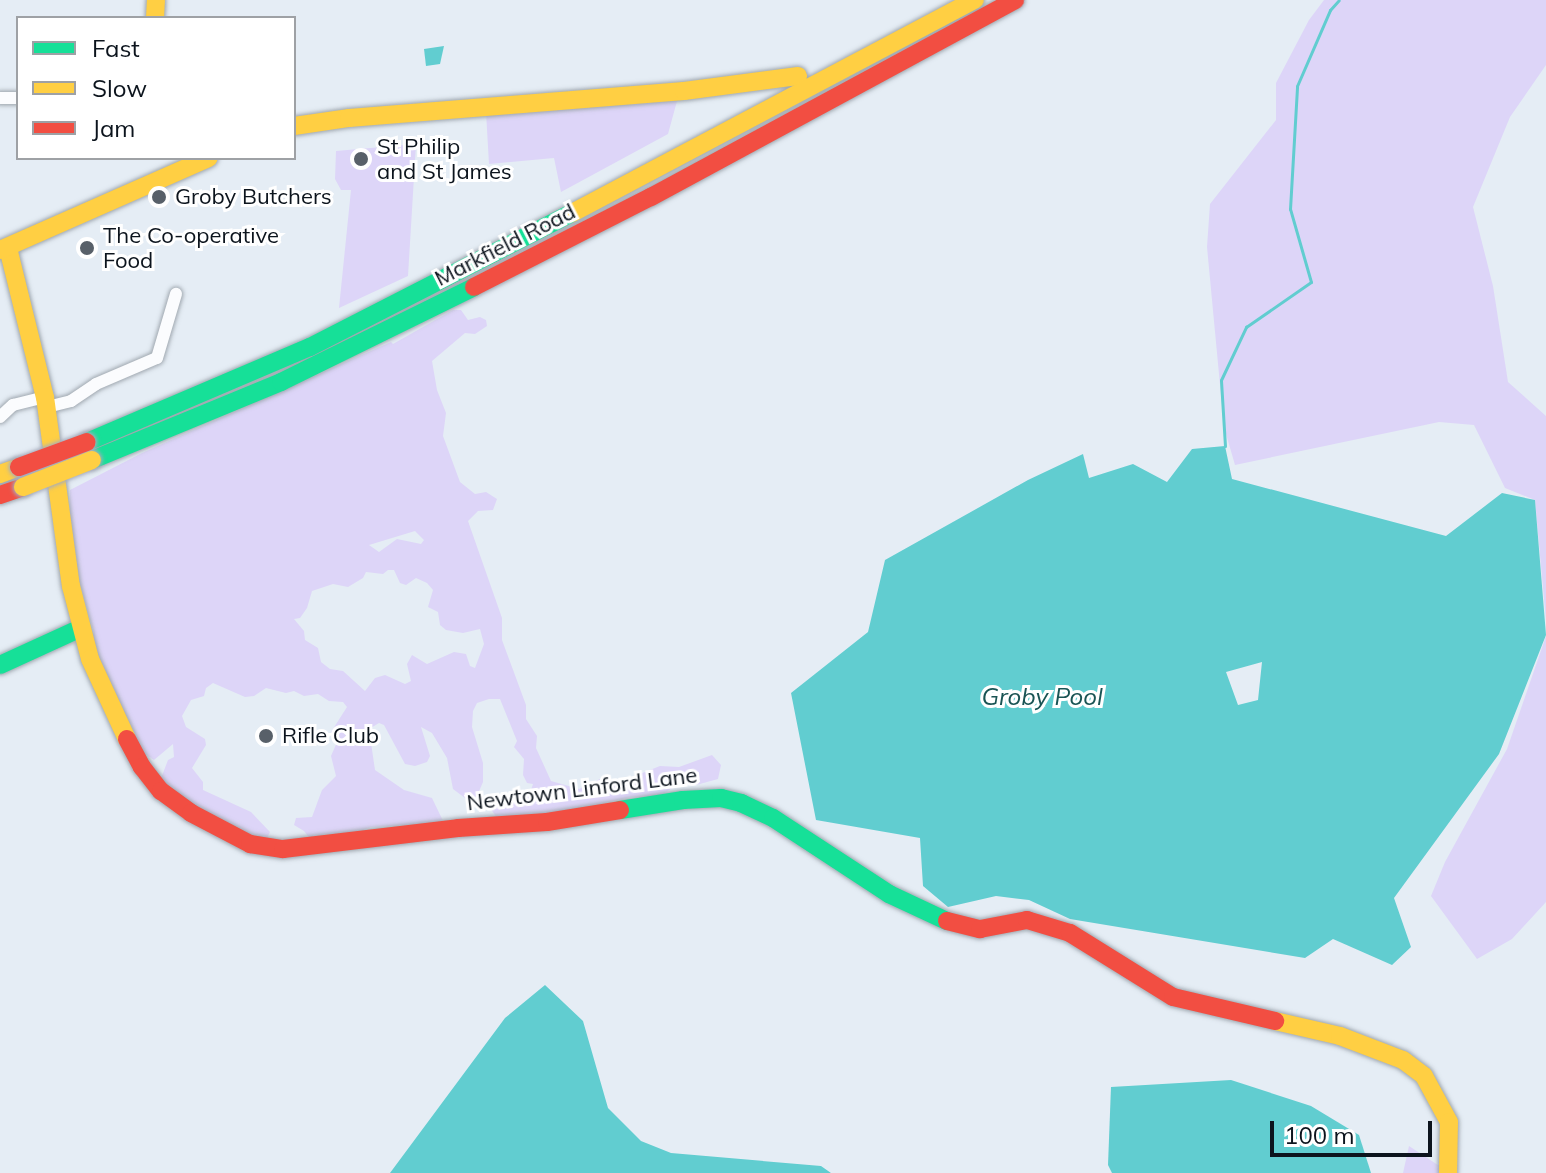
<!DOCTYPE html>
<html>
<head>
<meta charset="utf-8">
<style>
  body { margin:0 }
  #map { position:relative; width:1546px; height:1173px; overflow:hidden; background:#e5edf5; font-family:Mulish,sans-serif }
  div>[style] { position:absolute }
  [style*='--x'] { left:calc(var(--x)*1px); top:calc(var(--y)*1px); width:calc(var(--w)*1px); rotate:calc(var(--a)*1deg) }
  .green>* { inset:0; background:#ddd5f8 }
  .water>* { inset:0; background:#61cdd0 }
  .stream>* { height:3px; margin:-1.5px; padding:0 1.5px; transform-origin:1.5px; border-radius:1.5px; background:#61cdd0 }
  .roads { filter:drop-shadow(0 0 2px #a0a8b0) drop-shadow(0 0 2px #a0a8b0) }
  .street>* { height:12px; margin:-6px; padding:0 6px; transform-origin:6px; border-radius:6px; background:#fbfcfe }
  .fast>* { height:18px; margin:-9px; padding:0 9px; transform-origin:9px; border-radius:9px; background:#16e098 }
  .slow>* { height:18px; margin:-9px; padding:0 9px; transform-origin:9px; border-radius:9px; background:#ffcf43 }
  .jam>* { height:18px; margin:-9px; padding:0 9px; transform-origin:9px; border-radius:9px; background:#f24e42 }
  .bridges { filter:drop-shadow(0 0 2px #a6acbc) drop-shadow(0 0 2px #a6acbc) }
  .slow-bridge>* { height:18px; margin:-9px; padding:0 9px; transform-origin:9px; border-radius:9px; background:#ffcf43 }
  .jam-bridge>* { height:18px; margin:-9px; padding:0 9px; transform-origin:9px; border-radius:9px; background:#f24e42 }
  .dots>* { width:22px; height:22px; translate:-50% -50%; box-sizing:border-box; border:4px solid #fff; border-radius:50% }
  span { translate:-50% -50%; white-space:nowrap; text-align:center; line-height:1.15; -webkit-text-stroke:6px #fff; paint-order:stroke }
  .poi-label { font-size:22px; color:#0c141d }
  .left { translate:0 -50%; text-align:left }
  .street-label { font-size:22px; color:#0c141d }
  .water-label { font-size:24px; color:#195454; font-style:italic }
  .legend { position:absolute; left:16px; top:16px; width:280px; height:144px; box-sizing:border-box; background:#fff; border:2px solid #9ea1a5; margin:0; padding:10px 14px; list-style:none; font-size:24px; color:#0c141d }
  .legend li { display:flex; align-items:center; gap:16px; height:40px }
  .legend b { width:40px; border:2px solid #9ea1a5 }
  .scale { position:absolute; left:1270px; top:1121px; width:162px; height:36px; box-sizing:border-box; border:4px solid #0c141d; border-top:0; padding-left:10px; font-size:24px; line-height:28px; white-space:nowrap; color:#0c141d; -webkit-text-stroke:6px #fff; paint-order:stroke }
</style>
</head>
<body>
<div id="map">
  <div class="green">
    <i style="clip-path:polygon(1324px 0,1546px 0,1546px 65px,1510px 117px,1473px 207px,1493px 286px,1508px 382px,1546px 416px,1546px 621px,1535px 500px,1505px 488px,1474px 425px,1439px 422px,1235px 465px,1224px 427px,1207px 247px,1210px 204px,1276px 120px,1276px 83px,1309px 20px)"></i>
    <i style="clip-path:polygon(668px 99px,677px 101px,668px 134px,561px 192px,554px 158px,489px 164px,486px 112px)"></i>
    <i style="clip-path:polygon(416px 144px,408px 276px,339px 308px,351px 190px,341px 190px,335px 179px,336px 151px)"></i>
    <i style="clip-path:polygon(evenodd,453px 310px,461px 310px,468px 320px,480px 317px,486px 320px,487px 326px,475px 334px,465px 333px,432px 361px,437px 390px,446px 413px,443px 436px,460px 482px,475px 494px,486px 492px,497px 499px,493px 510px,478px 511px,468px 521px,502px 618px,502px 640px,526px 705px,526px 719px,537px 736px,536px 748px,551px 781px,579px 789px,600px 779px,612px 785px,660px 766px,679px 767px,712px 755px,721px 765px,718px 779px,696px 785px,683px 781px,660px 796px,631px 797px,600px 804px,591px 810px,497px 818px,486px 802px,492px 795px,521px 795px,531px 790px,533px 784px,527px 783px,523px 775px,524px 759px,514px 747px,517px 741px,500px 699px,489px 699px,477px 703px,473px 711px,472px 727px,483px 763px,483px 782px,477px 796px,469px 801px,453px 789px,447px 758px,432px 733px,421px 727px,430px 756px,427px 762px,415px 766px,405px 764px,384px 725px,379px 723px,369px 729px,375px 770px,404px 790px,432px 798px,444px 823px,371px 827px,348px 836px,326px 834px,311px 840px,304px 831px,294px 825px,296px 818px,312px 817px,322px 790px,336px 776px,331px 756px,338px 740px,331px 732px,347px 707px,343px 702px,329px 701px,318px 694px,304px 696px,294px 691px,286px 693px,266px 688px,254px 696px,245px 697px,213px 683px,206px 688px,204px 696px,191px 700px,182px 716px,186px 727px,205px 739px,206px 745px,192px 768px,203px 782px,203px 790px,251px 812px,270px 832px,266px 840px,228px 830px,160px 781px,168px 760px,174px 757px,173px 744px,154px 760px,134px 746px,90px 639px,94px 633px,78px 577px,70px 527px,70px 490px,142px 453px,391px 342px,393px 344px,453px 310px,415px 531px,424px 540px,421px 544px,397px 539px,379px 552px,369px 545px,415px 531px,453px 310px,388px 570px,394px 570px,400px 583px,406px 585px,416px 578px,427px 583px,433px 590px,428px 607px,438px 612px,440px 625px,446px 630px,463px 633px,480px 629px,484px 644px,475px 668px,470px 666px,466px 654px,454px 652px,427px 664px,412px 655px,407px 664px,411px 681px,405px 684px,385px 675px,375px 678px,365px 691px,343px 671px,330px 669px,321px 662px,318px 648px,305px 640px,304px 631px,294px 619px,300px 618px,307px 608px,312px 591px,333px 584px,348px 587px,363px 578px,366px 572px,383px 574px,388px 570px)"></i>
    <i style="clip-path:polygon(1546px 636px,1546px 902px,1512px 939px,1477px 959px,1431px 896px,1445px 862px,1507px 749px)"></i>
    <i style="clip-path:polygon(1409px 1146px,1441px 1167px,1440px 1173px,1403px 1173px)"></i>
  </div>
  <div class="water">
    <i style="clip-path:polygon(444px 46px,440px 64px,426px 66px,424px 49px)"></i>
    <i style="clip-path:polygon(evenodd,1225px 446px,1232px 479px,1446px 536px,1502px 493px,1535px 500px,1546px 635px,1499px 754px,1394px 898px,1411px 947px,1392px 965px,1333px 939px,1305px 958px,1070px 919px,1029px 900px,996px 896px,948px 907px,923px 886px,920px 838px,816px 820px,791px 693px,868px 632px,885px 560px,1028px 480px,1083px 454px,1089px 478px,1133px 464px,1167px 482px,1192px 449px,1225px 446px,1262px 662px,1258px 700px,1238px 705px,1226px 672px,1262px 662px)"></i>
    <i style="clip-path:polygon(545px 985px,583px 1021px,608px 1108px,641px 1141px,671px 1153px,821px 1166px,831px 1173px,390px 1173px,505px 1018px)"></i>
    <i style="clip-path:polygon(1231px 1080px,1311px 1106px,1359px 1135px,1371px 1173px,1112px 1173px,1108px 1165px,1111px 1087px)"></i>
  </div>
  <div class="stream">
    <i style="--x:1225;--y:446;--w:66;--a:-93.5"></i>
    <i style="--x:1221;--y:380;--w:59;--a:-64.7"></i>
    <i style="--x:1246;--y:327;--w:79;--a:-34.7"></i>
    <i style="--x:1311;--y:282;--w:76;--a:-106"></i>
    <i style="--x:1290;--y:209;--w:123;--a:-86.7"></i>
    <i style="--x:1297;--y:86;--w:83;--a:-66.5"></i>
    <i style="--x:1330;--y:10;--w:13;--a:-48"></i>
  </div>
  <div class="roads">
    <div class="street">
      <i style="--x:0;--y:98;--w:18;--a:0"></i>
      <i style="--x:47;--y:407;--w:25;--a:-14"></i>
      <i style="--x:71;--y:401;--w:30;--a:-34"></i>
      <i style="--x:96;--y:384;--w:66;--a:-23.1"></i>
      <i style="--x:157;--y:358;--w:67;--a:-73.5"></i>
      <i style="--x:0;--y:417;--w:18;--a:-43"></i>
      <i style="--x:13;--y:405;--w:33;--a:-14"></i>
    </div>
    <div class="fast">
      <i style="--x:87;--y:442;--w:242;--a:-23.1"></i>
      <i style="--x:310;--y:347;--w:294;--a:-27.1"></i>
      <i style="--x:92;--y:460;--w:204;--a:-22.4"></i>
      <i style="--x:281;--y:382;--w:215;--a:-26.2"></i>
      <i style="--x:0;--y:665;--w:89;--a:-24.6"></i>
      <i style="--x:620;--y:810;--w:64;--a:-9"></i>
      <i style="--x:683;--y:800;--w:38;--a:-3"></i>
      <i style="--x:721;--y:798;--w:21;--a:14"></i>
      <i style="--x:741;--y:803;--w:35;--a:25"></i>
      <i style="--x:773;--y:818;--w:139;--a:33.2"></i>
      <i style="--x:889;--y:894;--w:64;--a:25"></i>
    </div>
    <div class="slow">
      <i style="--x:155;--y:18;--w:18;--a:-87"></i>
      <i style="--x:294;--y:126;--w:56;--a:-8.3"></i>
      <i style="--x:349;--y:118;--w:336;--a:-4.6"></i>
      <i style="--x:684;--y:91;--w:115;--a:-7.5"></i>
      <i style="--x:572;--y:213;--w:456;--a:-27.9"></i>
      <i style="--x:8;--y:248;--w:154;--a:76.1"></i>
      <i style="--x:45;--y:397;--w:191;--a:82.2"></i>
      <i style="--x:71;--y:586;--w:75;--a:75.4"></i>
      <i style="--x:90;--y:659;--w:88;--a:65.2"></i>
      <i style="--x:0;--y:250;--w:228;--a:-23.8"></i>
      <i style="--x:0;--y:474;--w:20;--a:-20"></i>
      <i style="--x:1275;--y:1021;--w:67;--a:13"></i>
      <i style="--x:1340;--y:1036;--w:67;--a:20.9"></i>
      <i style="--x:1403;--y:1060;--w:26;--a:37"></i>
      <i style="--x:1424;--y:1076;--w:52;--a:61.5"></i>
      <i style="--x:1449;--y:1122;--w:51;--a:91.1"></i>
    </div>
    <div class="jam">
      <i style="--x:474;--y:287;--w:199;--a:-27"></i>
      <i style="--x:651;--y:197;--w:414;--a:-28.4"></i>
      <i style="--x:0;--y:495;--w:24;--a:-19"></i>
      <i style="--x:127;--y:739;--w:32;--a:62"></i>
      <i style="--x:142;--y:767;--w:31;--a:52"></i>
      <i style="--x:161;--y:791;--w:37;--a:36"></i>
      <i style="--x:191;--y:813;--w:67;--a:27.7"></i>
      <i style="--x:250;--y:844;--w:33;--a:9"></i>
      <i style="--x:283;--y:849;--w:176;--a:-6.8"></i>
      <i style="--x:458;--y:828;--w:89;--a:-3.9"></i>
      <i style="--x:547;--y:822;--w:74;--a:-9.3"></i>
      <i style="--x:947;--y:921;--w:34;--a:14"></i>
      <i style="--x:980;--y:929;--w:48;--a:-10.8"></i>
      <i style="--x:1027;--y:920;--w:45;--a:16.8"></i>
      <i style="--x:1070;--y:933;--w:121;--a:31.9"></i>
      <i style="--x:1173;--y:997;--w:105;--a:13.2"></i>
    </div>
  </div>
  <div class="bridges">
    <div class="slow-bridge">
      <i style="--x:23;--y:487;--w:74;--a:-21.4"></i>
    </div>
    <div class="jam-bridge">
      <i style="--x:19;--y:467;--w:72;--a:-20.2"></i>
    </div>
  </div>
  <div class="dots">
    <i style="left:361px;top:159px;background:#586069"></i>
    <i style="left:159px;top:197px;background:#586069"></i>
    <i style="left:87px;top:248px;background:#586069"></i>
    <i style="left:266px;top:736px;background:#586069"></i>
  </div>
  <div class="poi-label">
    <span class="left" style="left:377px;top:159px">St Philip<br>and St James</span>
    <span class="left" style="left:175px;top:197px">Groby Butchers</span>
    <span class="left" style="left:103px;top:248px">The Co-operative<br>Food</span>
    <span class="left" style="left:282px;top:736px">Rifle Club</span>
  </div>
  <div class="street-label">
    <span style="left:505px;top:245px;rotate:-27deg">Markfield Road</span>
    <span style="left:582px;top:789px;rotate:-7deg">Newtown Linford Lane</span>
  </div>
  <div class="water-label">
    <span style="left:1042px;top:697px">Groby Pool</span>
  </div>
  <ul class="legend">
  <li><b style="height:10px;background:#16e098"></b>Fast</li>
  <li><b style="height:10px;background:#ffcf43"></b>Slow</li>
  <li><b style="height:10px;background:#f24e42"></b>Jam</li>
  </ul>
  <div class="scale">100 m</div>
</div>
</body>
</html>
